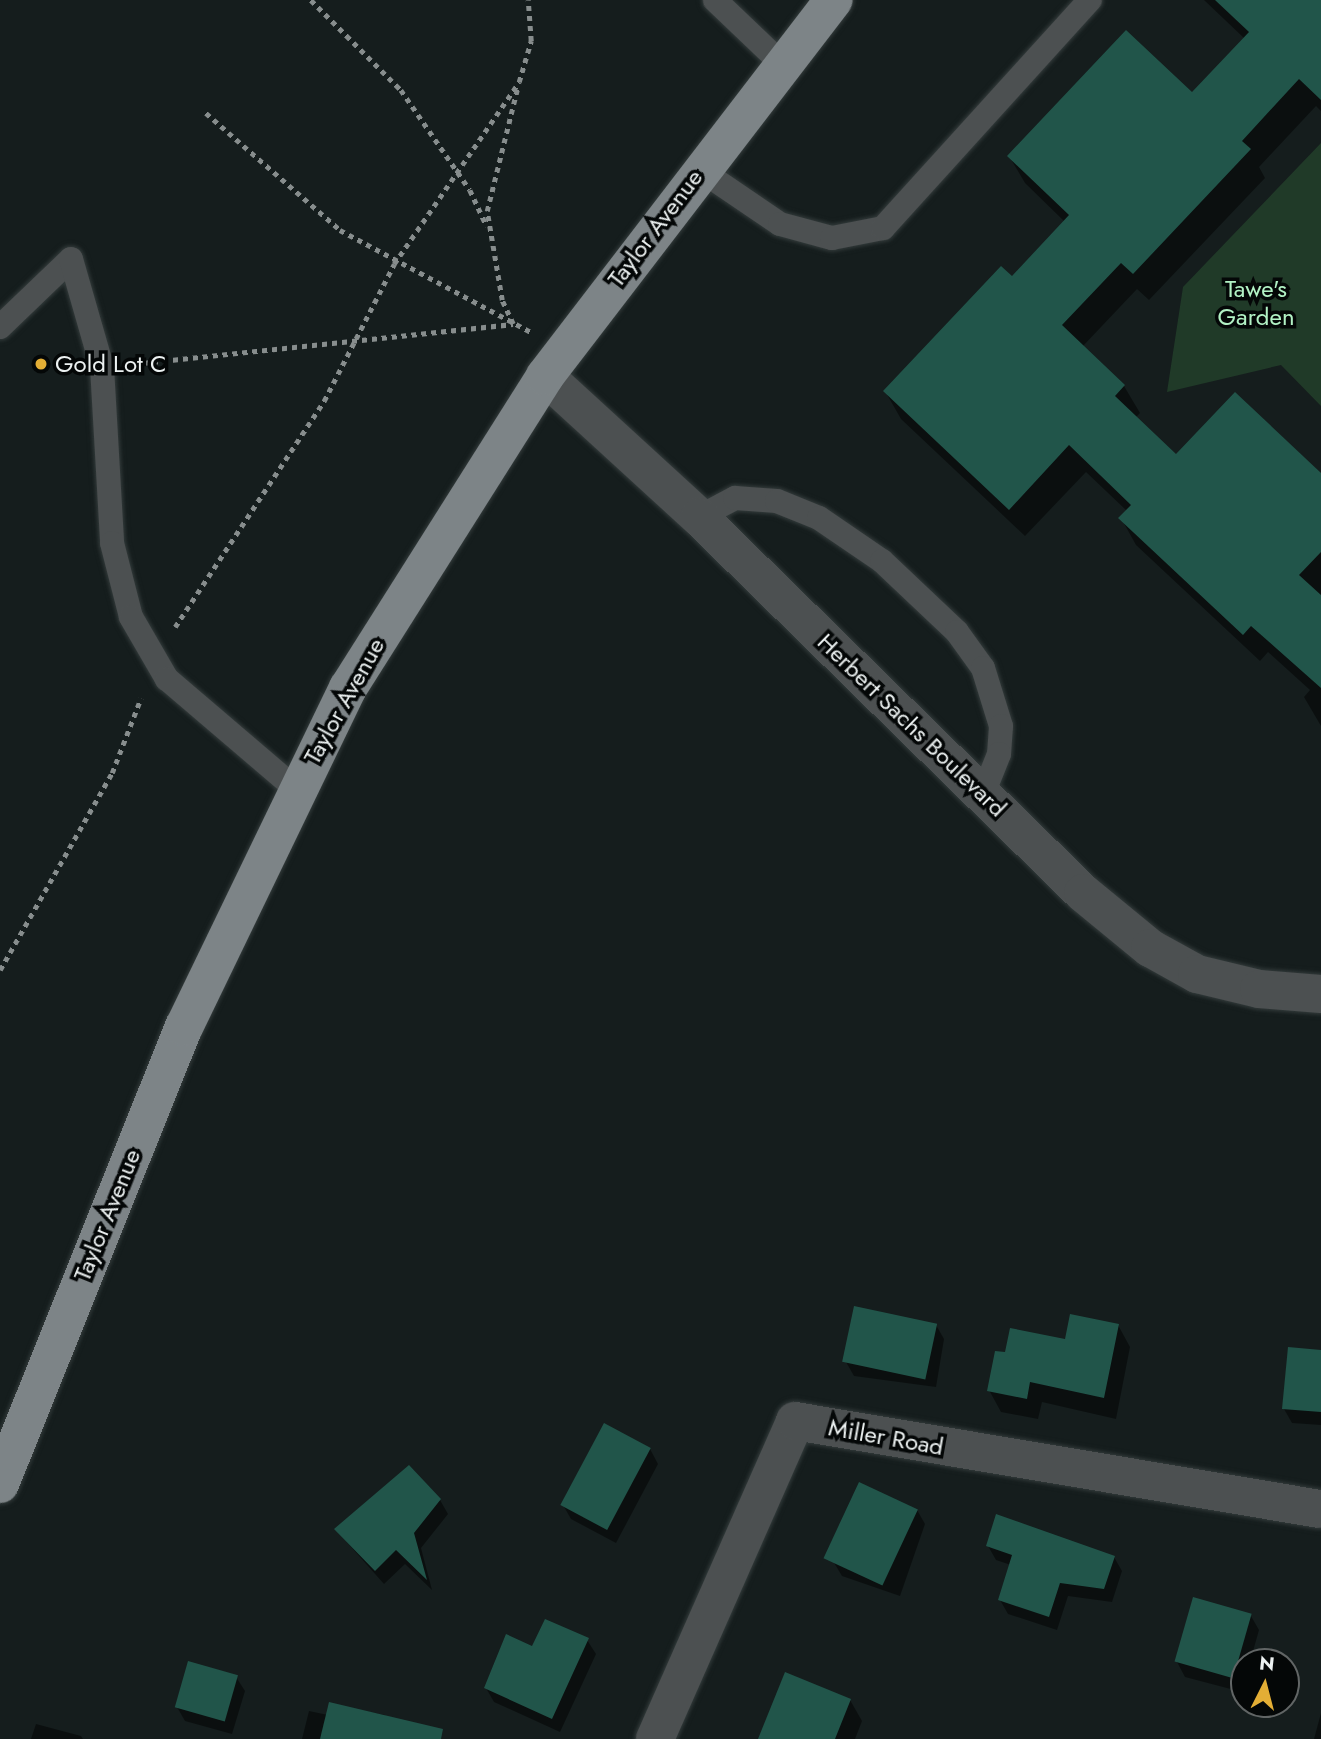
<!DOCTYPE html>
<html>
<head>
<meta charset="utf-8">
<style>
  body { margin:0 }
  #map { position:relative; width:1321px; height:1739px; overflow:hidden; background:#151d1d; font-family:Jost,sans-serif }
  div>[style] { position:absolute }
  [style*='--x'] { left:calc(var(--x)*1px); top:calc(var(--y)*1px); width:calc(var(--w)*1px); rotate:calc(var(--a)*1deg) }
  .green>* { inset:0; background:#203a28 }
  .shadow>* { inset:0; background:#0007 }
  .building>* { inset:0; background:#21554a; transform-origin:0 0 }
  .path>* { height:4.5px; margin-top:-2.25px; transform-origin:0; background:repeating-linear-gradient(90deg,#878d8d 0 5px,transparent 0 10px) }
  .roads { filter:drop-shadow(0 0 2px #333b3b) drop-shadow(0 0 2px #333b3b) }
  .lane>* { height:24px; margin:-12px; padding:0 12px; transform-origin:12px; border-radius:12px; background:#4c5051 }
  .street>* { height:38px; margin:-19px; padding:0 19px; transform-origin:19px; border-radius:19px; background:#4c5051 }
  .primary>* { height:38px; margin:-19px; padding:0 19px; transform-origin:19px; border-radius:19px; background:#7d8487 }
  .dots>* { width:19px; height:19px; translate:-50% -50%; box-sizing:border-box; border:4px solid #040707; border-radius:50% }
  span { translate:-50% -50%; white-space:nowrap; text-align:center; line-height:1.15; -webkit-text-stroke:7px #040707; paint-order:stroke }
  .street-label { font-size:24px; color:#ecf1f1 }
  .park-label { font-size:24px; color:#b2f2c5 }
  .poi-label { font-size:24px; color:#ecf1f1 }
  .left { translate:0 -50%; text-align:left }
  .north { position:absolute; left:1230px; top:1648px; width:70px; height:70px; box-sizing:border-box; background:#040707; border:2px solid #616565; border-radius:50%; rotate:6deg; font-size:19px; font-weight:700; line-height:28px; text-align:center; color:#ecf1f1 }
  .north::after { content:''; display:block; margin:auto; width:24px; height:32px; background:#e3ae35; clip-path:polygon(50% 0,100% 100%,50% 72%,0 100%) }
</style>
</head>
<body>
<div id="map">
  <div class="green">
    <i style="clip-path:polygon(1321px 143px,1321px 406px,1281px 365px,1167px 392px,1183px 287px)"></i>
  </div>
  <div class="shadow">
    <i style="clip-path:polygon(1204px 0,1321px 0,1321px 111px,1316px 106px,1259px 167px,1265px 178px,1149px 300px,1137px 289px,1083px 346px,1124px 386px,1140px 413px,1135px 418px,1176px 457px,1321px 476px,1321px 726px,1304px 697px,1310px 690px,1268px 652px,1260px 661px,1136px 545px,1121px 518px,1127px 511px,1086px 472px,1025px 536px,901px 419px,885px 391px,1012px 279px,1065px 222px,1025px 183px,1009px 156px,1192px 94px,1245px 39px)"></i>
    <i style="clip-path:polygon(936px 1325px,944px 1339px,936px 1387px,854px 1376px,846px 1362px)"></i>
    <i style="clip-path:polygon(1118px 1325px,1130px 1347px,1116px 1419px,1042px 1402px,1038px 1419px,1001px 1412px,989px 1390px,1006px 1354px)"></i>
    <i style="clip-path:polygon(1321px 1351px,1321px 1425px,1292px 1423px,1284px 1409px)"></i>
    <i style="clip-path:polygon(650px 1449px,658px 1464px,616px 1543px,571px 1519px,563px 1505px)"></i>
    <i style="clip-path:polygon(440px 1500px,448px 1514px,421px 1548px,432px 1590px,405px 1564px,384px 1584px,336px 1530px)"></i>
    <i style="clip-path:polygon(917px 1510px,925px 1524px,900px 1596px,842px 1576px,833px 1561px)"></i>
    <i style="clip-path:polygon(988px 1546px,1114px 1557px,1122px 1571px,1112px 1602px,1068px 1596px,1057px 1630px,1008px 1614px,1000px 1600px,1011px 1565px,996px 1560px)"></i>
    <i style="clip-path:polygon(1251px 1616px,1259px 1630px,1250px 1662px,1244px 1662px,1242px 1692px,1185px 1677px,1177px 1662px)"></i>
    <i style="clip-path:polygon(587px 1640px,596px 1654px,560px 1732px,494px 1702px,486px 1688px,533px 1649px)"></i>
    <i style="clip-path:polygon(236px 1677px,245px 1691px,232px 1734px,185px 1721px,177px 1707px)"></i>
    <i style="clip-path:polygon(850px 1700px,862px 1721px,855px 1739px,762px 1739px)"></i>
    <i style="clip-path:polygon(330px 1704px,385px 1715px,391px 1739px,302px 1739px,309px 1711px,328px 1715px)"></i>
    <i style="clip-path:polygon(1321px 1713px,1321px 1739px,1314px 1739px)"></i>
    <i style="clip-path:polygon(36px 1724px,81px 1736px,83px 1739px,31px 1739px)"></i>
  </div>
  <div class="building">
    <i style="clip-path:polygon(1215px 0,1321px 0,1321px 100px,1299px 79px,1242px 141px,1251px 149px,1133px 274px,1121px 263px,1062px 325px,1125px 385px,1115px 396px,1176px 454px,1235px 392px,1321px 473px,1321px 552px,1299px 575px,1321px 595px,1321px 688px,1251px 626px,1243px 635px,1118px 518px,1131px 505px,1069px 445px,1009px 510px,883px 391px,1001px 266px,1012px 276px,1069px 215px,1007px 156px,1126px 30px,1192px 92px,1249px 32px)"></i>
    <i style="left:854px;top:1306px;width:85px;height:57px;rotate:12deg"></i>
    <i style="clip-path:polygon(1070px 1314px,1119px 1324px,1104px 1398px,1030px 1382px,1027px 1399px,987px 1391px,995px 1351px,1005px 1352px,1010px 1328px,1065px 1339px)"></i>
    <i style="clip-path:polygon(1288px 1347px,1321px 1350px,1321px 1412px,1282px 1409px)"></i>
    <i style="left:604px;top:1423px;width:53px;height:93px;rotate:28deg"></i>
    <i style="clip-path:polygon(409px 1465px,441px 1499px,414px 1533px,427px 1580px,396px 1550px,375px 1571px,334px 1529px)"></i>
    <i style="left:859px;top:1482px;width:65px;height:84px;rotate:25deg"></i>
    <i style="clip-path:polygon(996px 1514px,1115px 1556px,1104px 1589px,1060px 1583px,1049px 1617px,998px 1600px,1012px 1555px,986px 1546px)"></i>
    <i style="left:1193px;top:1597px;width:61px;height:67px;rotate:16deg"></i>
    <i style="clip-path:polygon(545px 1619px,589px 1638px,552px 1719px,484px 1688px,506px 1634px,532px 1646px)"></i>
    <i style="left:188px;top:1661px;width:52px;height:48px;rotate:16deg"></i>
    <i style="clip-path:polygon(785px 1672px,851px 1699px,835px 1739px,758px 1739px)"></i>
    <i style="clip-path:polygon(329px 1702px,443px 1729px,441px 1739px,320px 1739px)"></i>
  </div>
  <div class="path">
    <i style="--x:311;--y:0;--w:127;--a:45"></i>
    <i style="--x:401;--y:90;--w:121;--a:55.4"></i>
    <i style="--x:470;--y:190;--w:40;--a:65"></i>
    <i style="--x:206;--y:113;--w:178;--a:41.1"></i>
    <i style="--x:340;--y:230;--w:217;--a:28.1"></i>
    <i style="--x:133;--y:364;--w:382;--a:-6"></i>
    <i style="--x:513;--y:324;--w:26;--a:-115"></i>
    <i style="--x:502;--y:300;--w:90;--a:-99.6"></i>
    <i style="--x:487;--y:211;--w:129;--a:-76.1"></i>
    <i style="--x:175;--y:627;--w:271;--a:-56.6"></i>
    <i style="--x:324;--y:401;--w:154;--a:-62.9"></i>
    <i style="--x:394;--y:264;--w:221;--a:-55.5"></i>
    <i style="--x:519;--y:82;--w:43;--a:-73.7"></i>
    <i style="--x:531;--y:41;--w:41;--a:-94.2"></i>
    <i style="--x:0;--y:970;--w:227;--a:-60.4"></i>
    <i style="--x:112;--y:773;--w:80;--a:-68.9"></i>
  </div>
  <div class="roads">
    <div class="lane">
      <i style="--x:715;--y:0;--w:93;--a:43.7"></i>
      <i style="--x:699;--y:169;--w:98;--a:34.2"></i>
      <i style="--x:780;--y:224;--w:54;--a:15.1"></i>
      <i style="--x:832;--y:238;--w:52;--a:-11.1"></i>
      <i style="--x:883;--y:228;--w:308;--a:-47.8"></i>
      <i style="--x:0;--y:327;--w:98;--a:-43.8"></i>
      <i style="--x:71;--y:259;--w:112;--a:74"></i>
      <i style="--x:102;--y:367;--w:176;--a:86.7"></i>
      <i style="--x:112;--y:543;--w:76;--a:75.6"></i>
      <i style="--x:131;--y:617;--w:72;--a:59.9"></i>
      <i style="--x:167;--y:679;--w:170;--a:40.5"></i>
      <i style="--x:699;--y:517;--w:41;--a:-27.8"></i>
      <i style="--x:735;--y:498;--w:42;--a:4.1"></i>
      <i style="--x:777;--y:501;--w:45;--a:22"></i>
      <i style="--x:819;--y:518;--w:76;--a:34.3"></i>
      <i style="--x:882;--y:561;--w:103;--a:43.4"></i>
      <i style="--x:957;--y:632;--w:44;--a:54.2"></i>
      <i style="--x:983;--y:668;--w:61;--a:72.8"></i>
      <i style="--x:1001;--y:726;--w:28;--a:94"></i>
      <i style="--x:999;--y:754;--w:43;--a:111.8"></i>
    </div>
    <div class="street">
      <i style="--x:545;--y:376;--w:209;--a:42.5"></i>
      <i style="--x:699;--y:517;--w:537;--a:44.4"></i>
      <i style="--x:1083;--y:893;--w:87;--a:39.4"></i>
      <i style="--x:1150;--y:948;--w:54;--a:29"></i>
      <i style="--x:1197;--y:974;--w:64;--a:13.6"></i>
      <i style="--x:1259;--y:989;--w:62;--a:4.6"></i>
      <i style="--x:655;--y:1739;--w:347;--a:-66.2"></i>
      <i style="--x:795;--y:1421;--w:532;--a:9.52"></i>
    </div>
    <div class="primary">
      <i style="--x:0;--y:1484;--w:493;--a:-68.1"></i>
      <i style="--x:184;--y:1027;--w:377;--a:-64.2"></i>
      <i style="--x:348;--y:688;--w:369;--a:-57.7"></i>
      <i style="--x:545;--y:376;--w:474;--a:-52.5"></i>
    </div>
  </div>
  <div class="dots">
    <i style="left:41px;top:364px;background:#e3ae35"></i>
  </div>
  <div class="street-label">
    <span style="left:655px;top:228px;rotate:-53deg">Taylor Avenue</span>
    <span style="left:344px;top:701px;rotate:-61deg">Taylor Avenue</span>
    <span style="left:912px;top:725px;rotate:44deg">Herbert Sachs Boulevard</span>
    <span style="left:107px;top:1215px;rotate:-68deg">Taylor Avenue</span>
    <span style="left:886px;top:1437px;rotate:10deg">Miller Road</span>
  </div>
  <div class="park-label">
    <span style="left:1256px;top:303px">Tawe's<br>Garden</span>
  </div>
  <div class="poi-label">
    <span class="left" style="left:55px;top:364px">Gold Lot C</span>
  </div>
  <div class="north">N</div>
</div>
</body>
</html>
